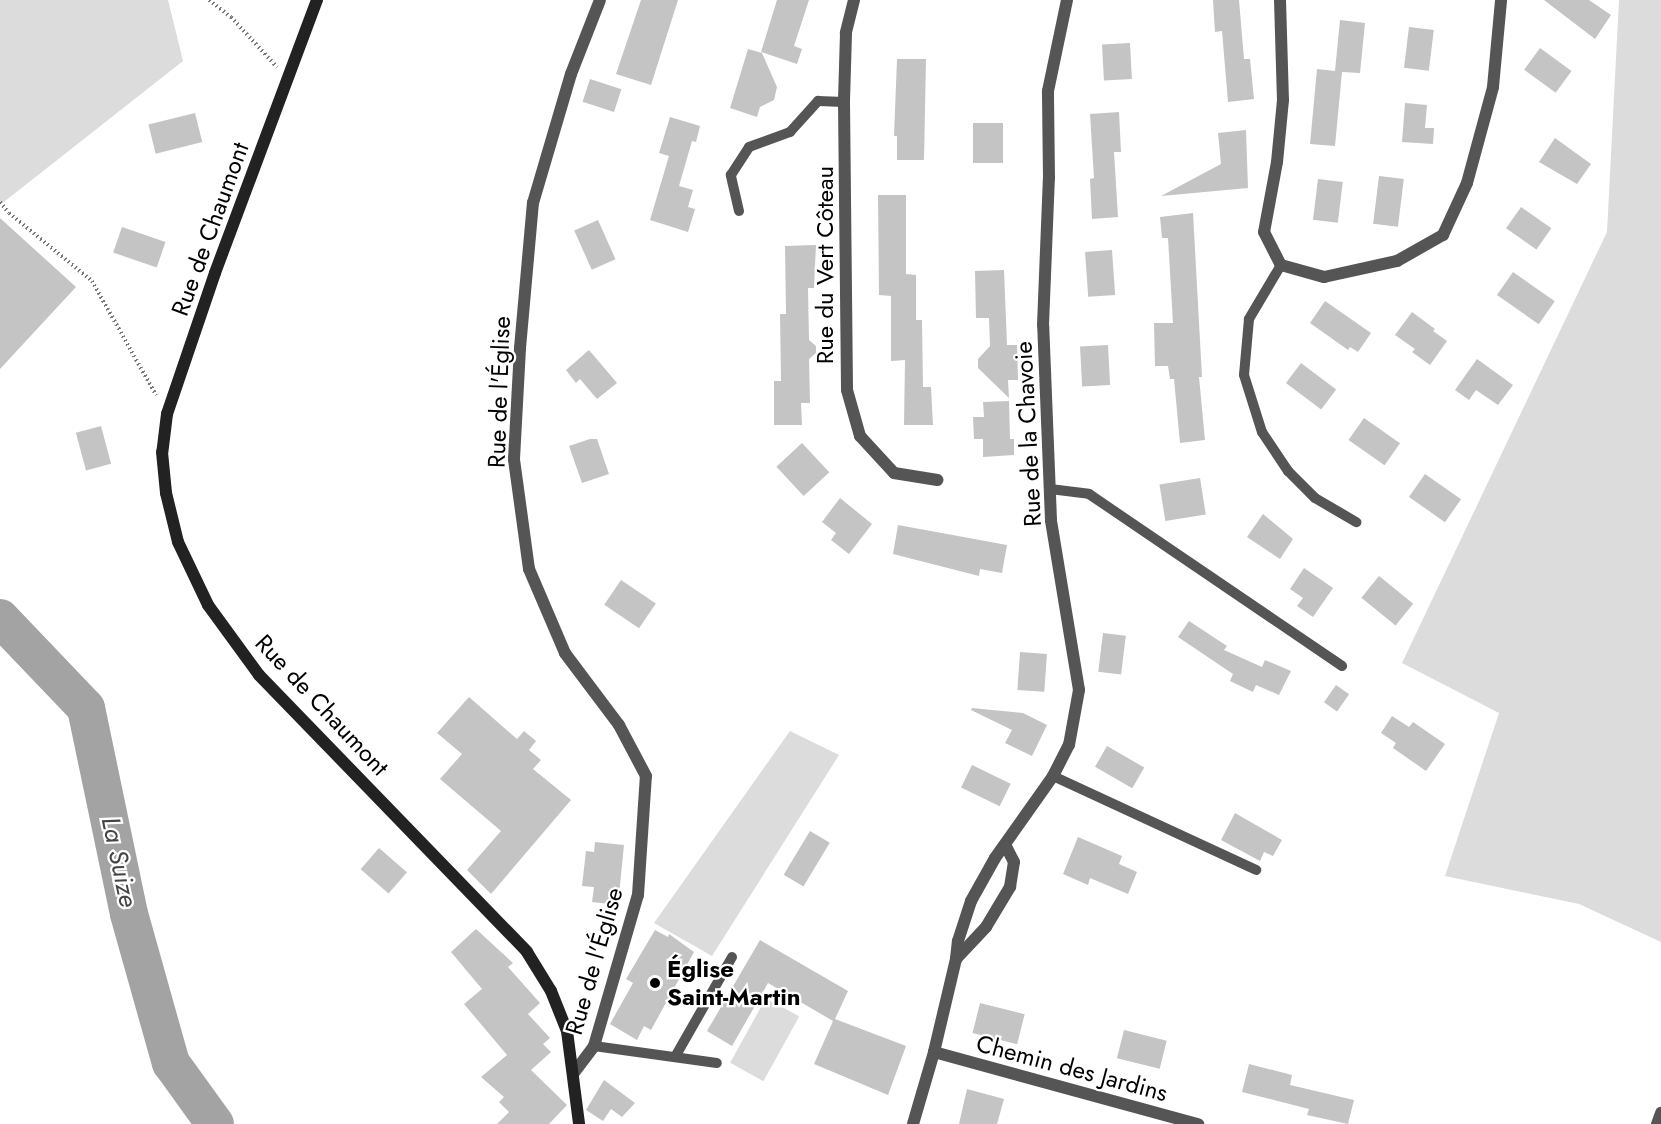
<!DOCTYPE html>
<html>
<head>
<meta charset="utf-8">
<style>
  body { margin:0 }
  #map { position:relative; width:1661px; height:1124px; overflow:hidden; background:#fff; font-family:Jost,sans-serif }
  div>[style] { position:absolute }
  [style*='--x'] { left:calc(var(--x)*1px); top:calc(var(--y)*1px); width:calc(var(--w)*1px); rotate:calc(var(--a)*1deg) }
  .green>* { inset:0; background:#dcdcdc; transform-origin:0 0 }
  .river>* { height:38px; margin:-19px; padding:0 19px; transform-origin:19px; border-radius:19px; background:#a3a3a3 }
  .building>* { inset:0; background:#c4c4c4; transform-origin:0 0 }
  .path>* { height:4px; margin-top:-2px; transform-origin:0; background:repeating-linear-gradient(90deg,#777 0 1.5px,transparent 0 4.5px) }
  .lane>* { height:10px; margin:-5px; padding:0 5px; transform-origin:5px; border-radius:5px; background:#555 }
  .street>* { height:12px; margin:-6px; padding:0 6px; transform-origin:6px; border-radius:6px; background:#555 }
  .secondary>* { height:12px; margin:-6px; padding:0 6px; transform-origin:6px; border-radius:6px; background:#222 }
  .dots>* { width:16px; height:16px; translate:-50% -50%; box-sizing:border-box; border:3px solid #fff; border-radius:50% }
  span { translate:-50% -50%; white-space:nowrap; text-align:center; line-height:1.15; -webkit-text-stroke:4.5px #fff; paint-order:stroke }
  .street-label { font-size:24px; color:#000 }
  .poi-label { font-size:24px; color:#000; font-weight:700 }
  .left { translate:0 -50%; text-align:left }
  .water-label { font-size:26px; color:#444; font-style:italic }
</style>
</head>
<body>
<div id="map">
  <div class="green">
    <i style="clip-path:polygon(0 0,168px 0,183px 61px,0 205px)"></i>
    <i style="clip-path:polygon(1619px 0,1661px 0,1661px 942px,1579px 904px,1445px 876px,1499px 713px,1402px 663px,1607px 232px)"></i>
    <i style="clip-path:polygon(790px 731px,839px 755px,712px 956px,654px 923px)"></i>
    <i style="left:766px;top:998px;width:38px;height:74px;rotate:29deg"></i>
  </div>
  <div class="river">
    <i style="--x:0;--y:618;--w:124;--a:46.3"></i>
    <i style="--x:86;--y:708;--w:210;--a:78.2"></i>
    <i style="--x:129;--y:914;--w:155;--a:74.3"></i>
    <i style="--x:171;--y:1063;--w:75;--a:54.2"></i>
  </div>
  <div class="building">
    <i style="clip-path:polygon(641px 0,678px 0,651px 85px,616px 74px)"></i>
    <i style="clip-path:polygon(777px 0,809px 0,794px 46px,802px 49px,797px 64px,761px 52px)"></i>
    <i style="clip-path:polygon(1213px 0,1239px 0,1244px 59px,1250px 59px,1254px 99px,1228px 102px,1222px 31px,1215px 32px)"></i>
    <i style="clip-path:polygon(1544px 0,1589px 0,1611px 15px,1595px 39px)"></i>
    <i style="clip-path:polygon(1340px 20px,1365px 23px,1360px 73px,1342px 72px,1335px 146px,1310px 144px,1317px 69px,1335px 71px)"></i>
    <i style="left:1409px;top:27px;width:25px;height:41px;rotate:7deg"></i>
    <i style="left:1130px;top:43px;width:36px;height:28px;rotate:87deg"></i>
    <i style="left:1540px;top:48px;width:39px;height:27px;rotate:36deg"></i>
    <i style="clip-path:polygon(748px 49px,762px 53px,777px 87px,774px 100px,760px 107px,757px 117px,730px 108px)"></i>
    <i style="clip-path:polygon(897px 59px,926px 59px,924px 160px,897px 160px,897px 136px,894px 136px)"></i>
    <i style="left:590px;top:79px;width:33px;height:24px;rotate:18deg"></i>
    <i style="clip-path:polygon(1405px 103px,1427px 105px,1425px 128px,1434px 128px,1433px 144px,1402px 142px)"></i>
    <i style="clip-path:polygon(1119px 112px,1121px 152px,1114px 152px,1118px 217px,1092px 219px,1090px 179px,1094px 178px,1090px 114px)"></i>
    <i style="left:195px;top:113px;width:30px;height:48px;rotate:76deg"></i>
    <i style="clip-path:polygon(670px 117px,700px 126px,696px 142px,692px 141px,679px 186px,693px 190px,688px 207px,695px 209px,688px 232px,650px 220px,669px 156px,659px 153px)"></i>
    <i style="left:973px;top:123px;width:30px;height:40px"></i>
    <i style="clip-path:polygon(1246px 130px,1248px 188px,1161px 196px,1221px 164px,1218px 133px)"></i>
    <i style="clip-path:polygon(1555px 138px,1591px 164px,1577px 184px,1539px 162px)"></i>
    <i style="left:1379px;top:176px;width:25px;height:48px;rotate:7deg"></i>
    <i style="left:1318px;top:179px;width:25px;height:41px;rotate:7deg"></i>
    <i style="clip-path:polygon(878px 195px,906px 195px,906px 274px,916px 275px,916px 320px,922px 320px,923px 387px,931px 387px,933px 425px,904px 425px,905px 360px,891px 361px,891px 296px,879px 295px)"></i>
    <i style="left:1521px;top:207px;width:37px;height:26px;rotate:35deg"></i>
    <i style="clip-path:polygon(1193px 213px,1202px 377px,1199px 377px,1205px 440px,1180px 443px,1174px 379px,1170px 379px,1168px 366px,1155px 366px,1154px 323px,1173px 323px,1168px 238px,1162px 238px,1160px 217px)"></i>
    <i style="clip-path:polygon(0 218px,76px 287px,0 369px)"></i>
    <i style="left:598px;top:220px;width:43px;height:26px;rotate:66deg"></i>
    <i style="left:122px;top:227px;width:46px;height:27px;rotate:19deg"></i>
    <i style="clip-path:polygon(816px 245px,814px 288px,808px 288px,809px 340px,816px 346px,816px 353px,809px 359px,810px 403px,801px 403px,802px 425px,774px 425px,774px 381px,781px 381px,780px 314px,786px 314px,785px 246px)"></i>
    <i style="left:1112px;top:250px;width:45px;height:27px;rotate:86deg"></i>
    <i style="clip-path:polygon(1004px 270px,1007px 345px,1017px 345px,1018px 380px,1008px 380px,1009px 398px,978px 368px,978px 359px,990px 346px,989px 318px,976px 318px,975px 271px)"></i>
    <i style="left:1513px;top:272px;width:51px;height:28px;rotate:35deg"></i>
    <i style="clip-path:polygon(1325px 301px,1371px 333px,1358px 352px,1350px 347px,1348px 350px,1310px 323px)"></i>
    <i style="clip-path:polygon(1412px 312px,1435px 329px,1433px 331px,1447px 341px,1430px 365px,1412px 352px,1415px 349px,1395px 335px)"></i>
    <i style="left:1108px;top:345px;width:40px;height:28px;rotate:87deg"></i>
    <i style="clip-path:polygon(589px 350px,617px 383px,597px 399px,580px 379px,576px 383px,566px 370px)"></i>
    <i style="clip-path:polygon(1477px 359px,1513px 385px,1498px 405px,1476px 390px,1469px 400px,1455px 390px)"></i>
    <i style="left:1301px;top:363px;width:44px;height:25px;rotate:37deg"></i>
    <i style="clip-path:polygon(1009px 401px,1010px 439px,1014px 439px,1014px 455px,983px 457px,983px 439px,974px 439px,973px 417px,984px 417px,983px 402px)"></i>
    <i style="left:1364px;top:418px;width:44px;height:27px;rotate:35deg"></i>
    <i style="left:101px;top:426px;width:39px;height:26px;rotate:75deg"></i>
    <i style="clip-path:polygon(590px 439px,597px 439px,609px 474px,582px 483px,569px 446px)"></i>
    <i style="left:802px;top:443px;width:40px;height:35px;rotate:47deg"></i>
    <i style="left:1425px;top:474px;width:44px;height:28px;rotate:35deg"></i>
    <i style="left:1200px;top:478px;width:37px;height:41px;rotate:81deg"></i>
    <i style="clip-path:polygon(840px 498px,872px 524px,849px 554px,831px 540px,836px 533px,822px 522px)"></i>
    <i style="clip-path:polygon(1263px 514px,1293px 539px,1280px 559px,1247px 537px)"></i>
    <i style="clip-path:polygon(898px 525px,1007px 545px,1002px 573px,980px 569px,979px 576px,893px 554px)"></i>
    <i style="clip-path:polygon(1304px 568px,1333px 588px,1313px 617px,1297px 606px,1303px 598px,1290px 589px)"></i>
    <i style="left:1379px;top:576px;width:44px;height:28px;rotate:39deg"></i>
    <i style="left:621px;top:580px;width:42px;height:30px;rotate:34deg"></i>
    <i style="clip-path:polygon(1189px 621px,1227px 646px,1224px 650px,1262px 667px,1265px 660px,1291px 671px,1279px 695px,1256px 685px,1253px 692px,1230px 681px,1233px 674px,1178px 637px)"></i>
    <i style="left:1103px;top:633px;width:23px;height:39px;rotate:7deg"></i>
    <i style="left:1020px;top:652px;width:27px;height:38px;rotate:4deg"></i>
    <i style="left:1336px;top:685px;width:16px;height:21px;rotate:35deg"></i>
    <i style="clip-path:polygon(469px 697px,517px 739px,524px 731px,536px 741px,529px 750px,541px 760px,533px 769px,571px 800px,491px 894px,467px 870px,501px 831px,440px 779px,462px 754px,437px 733px)"></i>
    <i style="clip-path:polygon(972px 708px,1023px 713px,1047px 725px,1032px 756px,1005px 743px,1012px 730px,971px 710px)"></i>
    <i style="clip-path:polygon(1392px 716px,1409px 727px,1413px 722px,1445px 744px,1426px 771px,1393px 748px,1396px 743px,1381px 733px)"></i>
    <i style="left:1107px;top:746px;width:43px;height:24px;rotate:30deg"></i>
    <i style="left:972px;top:765px;width:43px;height:25px;rotate:26deg"></i>
    <i style="clip-path:polygon(1235px 813px,1282px 840px,1273px 856px,1264px 852px,1260px 861px,1221px 840px)"></i>
    <i style="left:810px;top:831px;width:23px;height:51px;rotate:31deg"></i>
    <i style="clip-path:polygon(1078px 837px,1122px 856px,1119px 864px,1137px 872px,1128px 894px,1090px 878px,1088px 885px,1063px 874px)"></i>
    <i style="clip-path:polygon(595px 842px,624px 845px,618px 905px,592px 902px,594px 887px,582px 886px,586px 851px,594px 852px)"></i>
    <i style="left:379px;top:848px;width:37px;height:28px;rotate:41deg"></i>
    <i style="clip-path:polygon(476px 929px,513px 963px,508px 967px,540px 1003px,528px 1014px,550px 1038px,543px 1044px,551px 1052px,531px 1070px,567px 1105px,549px 1124px,497px 1124px,509px 1112px,499px 1102px,504px 1097px,481px 1077px,507px 1055px,464px 1004px,482px 989px,451px 952px)"></i>
    <i style="clip-path:polygon(655px 930px,668px 937px,669px 934px,694px 952px,651px 1030px,644px 1026px,637px 1040px,610px 1024px,633px 983px,626px 979px)"></i>
    <i style="clip-path:polygon(760px 940px,848px 991px,835px 1019px,906px 1046px,888px 1095px,814px 1064px,833px 1021px,768px 983px,732px 1046px,707px 1031px)"></i>
    <i style="left:980px;top:1003px;width:46px;height:31px;rotate:14deg"></i>
    <i style="left:1124px;top:1030px;width:44px;height:29px;rotate:14deg"></i>
    <i style="clip-path:polygon(1249px 1064px,1292px 1075px,1290px 1085px,1354px 1100px,1348px 1124px,1307px 1115px,1309px 1109px,1242px 1092px)"></i>
    <i style="clip-path:polygon(604px 1080px,635px 1103px,622px 1117px,611px 1109px,603px 1121px,586px 1110px)"></i>
    <i style="clip-path:polygon(967px 1089px,1004px 1099px,997px 1124px,959px 1124px)"></i>
  </div>
  <div class="path">
    <i style="--x:209;--y:0;--w:28;--a:38"></i>
    <i style="--x:231;--y:17;--w:68;--a:47.4"></i>
    <i style="--x:0;--y:202;--w:14;--a:51"></i>
    <i style="--x:9;--y:213;--w:107;--a:39.3"></i>
    <i style="--x:92;--y:281;--w:131;--a:60.7"></i>
  </div>
  <div class="lane">
    <i style="--x:739;--y:211;--w:37;--a:-103"></i>
    <i style="--x:731;--y:175;--w:33;--a:-57"></i>
    <i style="--x:749;--y:147;--w:44;--a:-20.1"></i>
    <i style="--x:790;--y:132;--w:42;--a:-47.9"></i>
    <i style="--x:818;--y:101;--w:26;--a:2"></i>
    <i style="--x:1281;--y:265;--w:63;--a:120.7"></i>
    <i style="--x:1249;--y:319;--w:56;--a:95.1"></i>
    <i style="--x:1244;--y:375;--w:60;--a:72.5"></i>
    <i style="--x:1262;--y:432;--w:47;--a:56.3"></i>
    <i style="--x:1288;--y:471;--w:38;--a:45"></i>
    <i style="--x:1315;--y:498;--w:48;--a:30.3"></i>
    <i style="--x:1050;--y:489;--w:39;--a:7"></i>
    <i style="--x:1089;--y:494;--w:306;--a:34.2"></i>
    <i style="--x:1053;--y:776;--w:224;--a:24.8"></i>
    <i style="--x:594;--y:1046;--w:124;--a:7.9"></i>
    <i style="--x:675;--y:1057;--w:115;--a:-60.3"></i>
  </div>
  <div class="street">
    <i style="--x:854;--y:0;--w:34;--a:104"></i>
    <i style="--x:846;--y:33;--w:69;--a:91.7"></i>
    <i style="--x:844;--y:102;--w:288;--a:89.4"></i>
    <i style="--x:847;--y:390;--w:48;--a:74.2"></i>
    <i style="--x:860;--y:436;--w:50;--a:47.4"></i>
    <i style="--x:894;--y:473;--w:44;--a:9.2"></i>
    <i style="--x:1280;--y:0;--w:100;--a:88.3"></i>
    <i style="--x:1283;--y:100;--w:62;--a:95.5"></i>
    <i style="--x:1277;--y:162;--w:71;--a:100.5"></i>
    <i style="--x:1264;--y:232;--w:37;--a:63"></i>
    <i style="--x:1281;--y:265;--w:45;--a:15.6"></i>
    <i style="--x:1324;--y:277;--w:75;--a:-12.4"></i>
    <i style="--x:1397;--y:261;--w:53;--a:-29.5"></i>
    <i style="--x:1443;--y:235;--w:57;--a:-65.2"></i>
    <i style="--x:1467;--y:183;--w:99;--a:-74.8"></i>
    <i style="--x:1493;--y:87;--w:87;--a:-84.7"></i>
    <i style="--x:956;--y:959;--w:18;--a:-84"></i>
    <i style="--x:958;--y:941;--w:42;--a:-72"></i>
    <i style="--x:971;--y:901;--w:49;--a:-60.8"></i>
    <i style="--x:995;--y:858;--w:100;--a:-54.7"></i>
    <i style="--x:1053;--y:776;--w:35;--a:-63"></i>
    <i style="--x:1069;--y:745;--w:56;--a:-79.7"></i>
    <i style="--x:1079;--y:690;--w:172;--a:-99.4"></i>
    <i style="--x:1051;--y:520;--w:195;--a:-92.3"></i>
    <i style="--x:1043;--y:325;--w:147;--a:-87.7"></i>
    <i style="--x:1049;--y:178;--w:87;--a:-90.7"></i>
    <i style="--x:1048;--y:91;--w:93;--a:-78.2"></i>
    <i style="--x:934;--y:1052;--w:274;--a:15.3"></i>
    <i style="--x:573;--y:1074;--w:35;--a:-53"></i>
    <i style="--x:594;--y:1046;--w:157;--a:-73.8"></i>
    <i style="--x:638;--y:895;--w:119;--a:-86.2"></i>
    <i style="--x:646;--y:776;--w:58;--a:-117.9"></i>
    <i style="--x:619;--y:725;--w:90;--a:-126.9"></i>
    <i style="--x:565;--y:653;--w:91;--a:-113.2"></i>
    <i style="--x:529;--y:569;--w:111;--a:-97.8"></i>
    <i style="--x:514;--y:459;--w:111;--a:-86.9"></i>
    <i style="--x:520;--y:348;--w:146;--a:-84.9"></i>
    <i style="--x:533;--y:203;--w:134;--a:-73.6"></i>
    <i style="--x:571;--y:74;--w:79;--a:-68.6"></i>
    <i style="--x:913;--y:1124;--w:75;--a:-73.7"></i>
    <i style="--x:934;--y:1052;--w:96;--a:-76.7"></i>
    <i style="--x:956;--y:959;--w:44;--a:-46.8"></i>
    <i style="--x:986;--y:927;--w:47;--a:-59"></i>
    <i style="--x:1010;--y:887;--w:25;--a:-81"></i>
    <i style="--x:1014;--y:862;--w:18;--a:-117"></i>
    <i style="--x:1657;--y:1124;--w:12;--a:-70"></i>
  </div>
  <div class="secondary">
    <i style="--x:317;--y:0;--w:291;--a:110.5"></i>
    <i style="--x:215;--y:273;--w:149;--a:108.8"></i>
    <i style="--x:167;--y:414;--w:38;--a:97"></i>
    <i style="--x:162;--y:452;--w:41;--a:84.4"></i>
    <i style="--x:166;--y:493;--w:50;--a:76.2"></i>
    <i style="--x:178;--y:542;--w:70;--a:64.5"></i>
    <i style="--x:208;--y:605;--w:87;--a:53.9"></i>
    <i style="--x:259;--y:675;--w:385;--a:45.9"></i>
    <i style="--x:527;--y:952;--w:46;--a:58.4"></i>
    <i style="--x:551;--y:991;--w:43;--a:68.2"></i>
    <i style="--x:567;--y:1031;--w:94;--a:82.6"></i>
  </div>
  <div class="dots">
    <i style="left:655px;top:983px;background:#000"></i>
  </div>
  <div class="street-label">
    <span style="left:210px;top:229px;rotate:-70deg">Rue de Chaumont</span>
    <span style="left:825px;top:265px;rotate:-90deg">Rue du Vert Côteau</span>
    <span style="left:499px;top:392px;rotate:-88deg">Rue de l'Église</span>
    <span style="left:1028px;top:434px;rotate:-93deg">Rue de la Chavoie</span>
    <span style="left:322px;top:705px;rotate:47deg">Rue de Chaumont</span>
    <span style="left:594px;top:961px;rotate:-74deg">Rue de l'Église</span>
    <span style="left:1072px;top:1068px;rotate:15deg">Chemin des Jardins</span>
  </div>
  <div class="poi-label">
    <span class="left" style="left:667px;top:983px">Église<br>Saint-Martin</span>
  </div>
  <div class="water-label">
    <span style="left:119px;top:862px;rotate:78deg">La Suize</span>
  </div>
</div>
</body>
</html>
